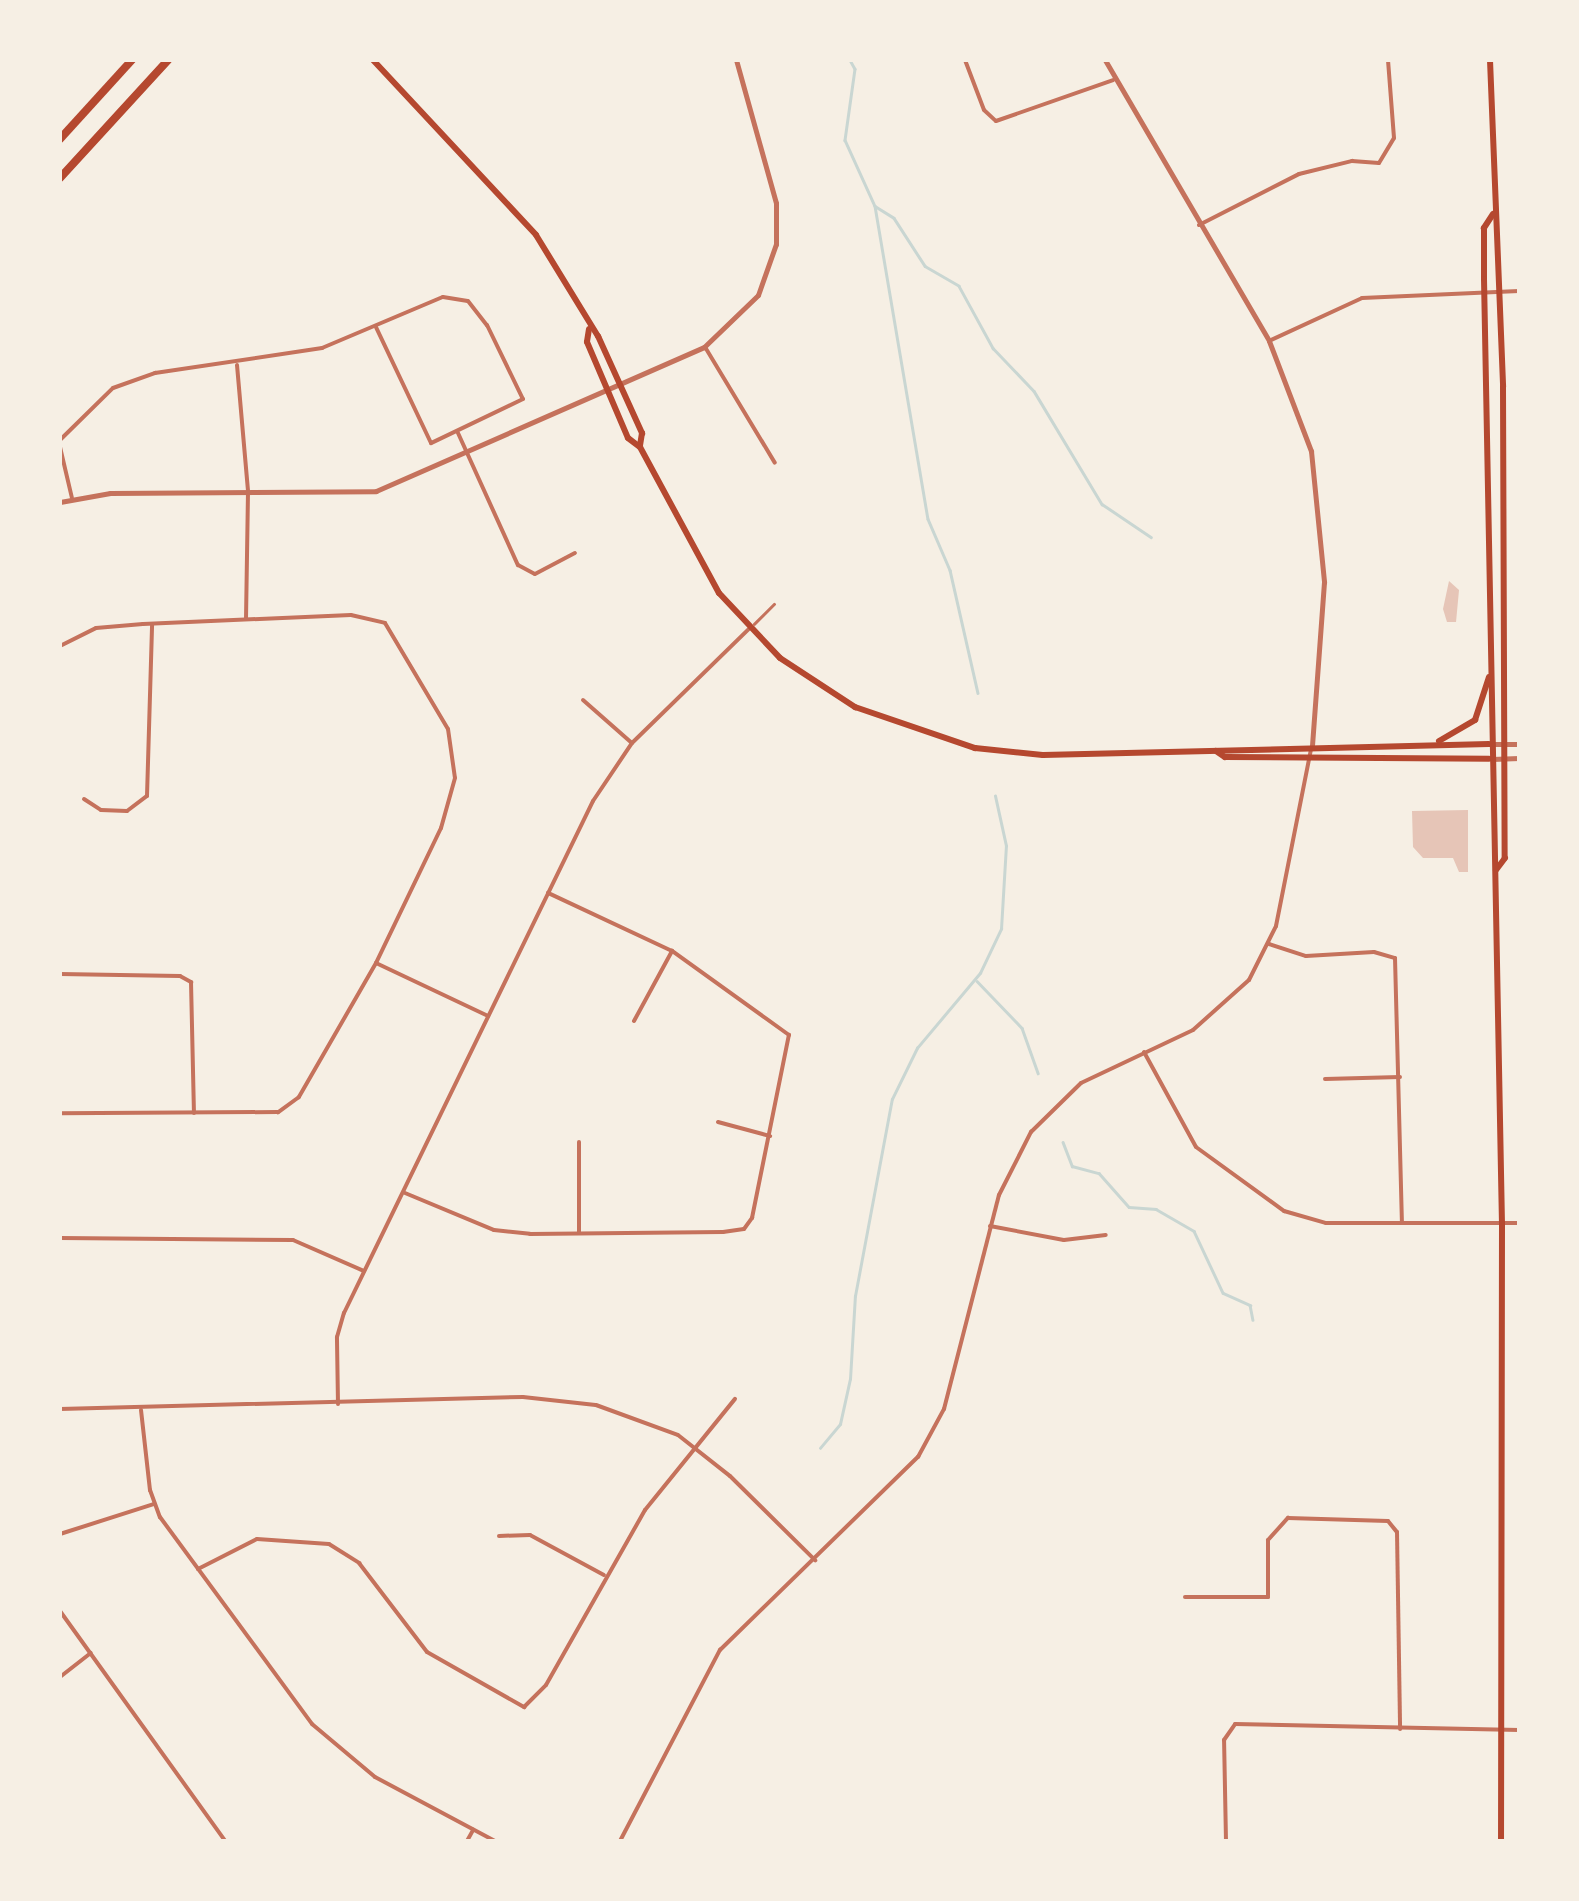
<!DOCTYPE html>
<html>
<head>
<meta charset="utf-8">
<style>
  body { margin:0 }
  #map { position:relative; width:1579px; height:1901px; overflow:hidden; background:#f6efe4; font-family:"Fira Sans",sans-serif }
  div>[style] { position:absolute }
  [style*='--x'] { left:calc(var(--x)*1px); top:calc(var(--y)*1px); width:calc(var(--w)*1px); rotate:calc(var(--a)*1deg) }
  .stream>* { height:2.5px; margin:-1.25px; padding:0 1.25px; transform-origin:1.25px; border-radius:1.25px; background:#c9d6d2 }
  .building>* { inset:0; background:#e6c5b7 }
  .service>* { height:2.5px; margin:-1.25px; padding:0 1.25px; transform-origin:1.25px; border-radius:1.25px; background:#c5725c }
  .minor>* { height:4px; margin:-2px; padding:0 2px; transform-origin:2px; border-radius:2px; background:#c5725c }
  .tertiary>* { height:5px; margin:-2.5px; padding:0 2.5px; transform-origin:2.5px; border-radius:2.5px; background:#c5725c }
  .secondary>* { height:6px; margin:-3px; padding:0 3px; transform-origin:3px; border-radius:3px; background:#b5482f }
  .primary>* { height:6px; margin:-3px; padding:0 3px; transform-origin:3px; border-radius:3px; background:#b5482f }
  .motorway>* { height:8px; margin:-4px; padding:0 4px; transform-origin:4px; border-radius:4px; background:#b5482f }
  span { translate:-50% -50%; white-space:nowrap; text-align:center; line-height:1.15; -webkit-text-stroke:8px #f6efe4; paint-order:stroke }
  .frame { position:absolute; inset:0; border:62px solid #f6efe4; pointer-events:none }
</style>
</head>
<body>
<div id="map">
  <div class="stream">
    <i style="--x:850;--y:60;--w:10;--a:61"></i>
    <i style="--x:855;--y:69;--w:72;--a:98"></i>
    <i style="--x:845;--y:140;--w:72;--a:65.6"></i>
    <i style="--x:875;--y:206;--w:317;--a:80.4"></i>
    <i style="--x:928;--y:519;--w:56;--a:66.7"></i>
    <i style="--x:950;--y:570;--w:126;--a:77.2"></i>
    <i style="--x:875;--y:206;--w:22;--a:32"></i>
    <i style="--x:894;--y:218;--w:57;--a:57.1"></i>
    <i style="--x:925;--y:266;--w:39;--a:30"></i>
    <i style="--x:959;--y:286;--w:71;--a:61.3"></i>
    <i style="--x:993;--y:348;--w:59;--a:46.4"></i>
    <i style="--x:1034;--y:391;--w:132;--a:59"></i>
    <i style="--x:1102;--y:504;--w:59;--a:34"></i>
    <i style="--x:977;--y:981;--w:65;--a:46.2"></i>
    <i style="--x:1022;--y:1028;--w:48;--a:70.4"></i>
    <i style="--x:1063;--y:1142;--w:26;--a:69"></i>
    <i style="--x:1072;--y:1166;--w:28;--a:15"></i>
    <i style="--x:1099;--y:1173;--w:45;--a:48.6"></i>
    <i style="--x:1129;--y:1207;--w:27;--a:4"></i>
    <i style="--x:1156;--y:1209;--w:44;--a:30.1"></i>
    <i style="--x:1194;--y:1231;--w:68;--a:64.9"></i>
    <i style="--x:1223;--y:1293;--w:30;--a:24"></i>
    <i style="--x:1250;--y:1305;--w:15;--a:79"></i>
    <i style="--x:820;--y:1448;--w:31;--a:-50"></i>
    <i style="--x:840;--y:1424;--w:46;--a:-77.5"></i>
    <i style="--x:850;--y:1379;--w:83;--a:-86.6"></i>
    <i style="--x:855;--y:1296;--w:200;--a:-79.4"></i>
    <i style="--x:892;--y:1099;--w:57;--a:-63.9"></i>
    <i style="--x:917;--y:1048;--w:98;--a:-50"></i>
    <i style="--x:980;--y:973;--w:49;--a:-64.5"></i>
    <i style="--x:1001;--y:929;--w:83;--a:-86.6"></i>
    <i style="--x:1006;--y:846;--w:51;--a:-102.4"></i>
  </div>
  <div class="building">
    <i style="clip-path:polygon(1449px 581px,1459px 590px,1456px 622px,1447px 622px,1443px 609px)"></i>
    <i style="clip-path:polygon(1468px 810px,1468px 872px,1459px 872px,1453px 858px,1423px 858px,1413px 847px,1412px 811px)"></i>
  </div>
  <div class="service">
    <i style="--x:754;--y:624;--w:28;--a:-45"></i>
  </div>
  <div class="minor">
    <i style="--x:965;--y:60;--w:53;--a:69.2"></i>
    <i style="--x:984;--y:110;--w:16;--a:43"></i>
    <i style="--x:996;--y:121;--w:124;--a:-19.3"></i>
    <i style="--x:1199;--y:225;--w:112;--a:-27"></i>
    <i style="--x:1299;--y:174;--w:55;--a:-13.8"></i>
    <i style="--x:1352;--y:161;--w:27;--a:4"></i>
    <i style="--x:1379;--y:163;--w:29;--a:-59"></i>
    <i style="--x:1394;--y:138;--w:78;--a:-94.4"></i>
    <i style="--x:1269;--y:341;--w:102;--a:-24.8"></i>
    <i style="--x:1362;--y:298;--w:157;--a:-2.6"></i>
    <i style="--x:705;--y:347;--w:135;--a:58.9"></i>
    <i style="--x:237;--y:365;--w:127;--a:85"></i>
    <i style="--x:248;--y:492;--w:127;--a:90.9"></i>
    <i style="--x:458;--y:433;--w:145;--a:65.6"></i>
    <i style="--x:518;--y:565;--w:19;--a:28"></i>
    <i style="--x:535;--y:574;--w:45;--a:-27.7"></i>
    <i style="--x:60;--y:440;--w:74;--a:-44.5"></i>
    <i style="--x:113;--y:388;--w:45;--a:-19.7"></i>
    <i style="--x:155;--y:373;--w:169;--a:-8.5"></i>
    <i style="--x:322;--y:348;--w:131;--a:-22.9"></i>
    <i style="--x:443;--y:297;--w:25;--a:9"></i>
    <i style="--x:468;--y:301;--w:31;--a:52"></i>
    <i style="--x:487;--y:325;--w:82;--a:64.1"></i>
    <i style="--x:523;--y:399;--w:102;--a:154.4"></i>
    <i style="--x:431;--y:443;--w:128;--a:-115.4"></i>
    <i style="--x:60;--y:447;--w:52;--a:76.8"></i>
    <i style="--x:60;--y:646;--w:40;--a:-26.6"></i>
    <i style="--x:96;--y:628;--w:47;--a:-4.9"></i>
    <i style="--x:143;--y:624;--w:208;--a:-2.5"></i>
    <i style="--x:351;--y:615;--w:35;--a:13"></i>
    <i style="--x:385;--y:623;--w:123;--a:59.3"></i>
    <i style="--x:448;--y:729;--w:49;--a:81.9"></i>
    <i style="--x:455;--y:778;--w:52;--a:105.6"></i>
    <i style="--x:441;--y:828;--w:150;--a:115.7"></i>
    <i style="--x:376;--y:963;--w:155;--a:119.9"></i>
    <i style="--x:299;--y:1097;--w:26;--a:144"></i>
    <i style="--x:278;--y:1112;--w:218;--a:179.7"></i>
    <i style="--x:583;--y:700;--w:65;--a:41.3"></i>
    <i style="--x:84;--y:799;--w:20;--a:33"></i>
    <i style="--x:101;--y:810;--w:26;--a:2"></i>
    <i style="--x:127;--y:811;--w:25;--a:-37"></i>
    <i style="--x:147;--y:796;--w:172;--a:-88.3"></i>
    <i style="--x:1269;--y:944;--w:39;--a:18"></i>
    <i style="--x:1306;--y:956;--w:68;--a:-3.4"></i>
    <i style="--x:1374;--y:952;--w:22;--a:16"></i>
    <i style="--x:1395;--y:958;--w:265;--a:88.5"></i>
    <i style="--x:376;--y:963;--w:124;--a:25.3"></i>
    <i style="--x:60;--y:974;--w:120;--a:1"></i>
    <i style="--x:180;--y:976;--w:13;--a:29"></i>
    <i style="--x:191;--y:982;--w:131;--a:88.7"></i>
    <i style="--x:634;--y:1021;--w:80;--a:-61.5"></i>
    <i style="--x:1144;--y:1052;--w:108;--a:61.3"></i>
    <i style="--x:1196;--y:1147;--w:109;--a:36"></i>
    <i style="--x:1284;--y:1211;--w:44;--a:15.9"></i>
    <i style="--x:1326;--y:1223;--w:193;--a:0"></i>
    <i style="--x:1325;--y:1079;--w:75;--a:-1.5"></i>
    <i style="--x:718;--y:1122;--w:54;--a:15.1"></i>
    <i style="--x:405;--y:1193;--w:96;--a:22.6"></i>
    <i style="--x:494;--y:1230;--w:36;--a:6"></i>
    <i style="--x:530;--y:1234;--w:193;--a:-0.6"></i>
    <i style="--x:723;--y:1232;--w:21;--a:-8"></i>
    <i style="--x:744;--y:1229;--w:14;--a:-54"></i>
    <i style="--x:752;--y:1218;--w:187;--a:-78.6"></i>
    <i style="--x:789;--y:1035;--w:144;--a:-144.3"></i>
    <i style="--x:672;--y:951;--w:137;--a:-154.9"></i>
    <i style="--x:990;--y:1226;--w:75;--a:10.7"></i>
    <i style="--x:1064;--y:1240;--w:42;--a:-6.8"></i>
    <i style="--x:579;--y:1232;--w:90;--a:-90"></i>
    <i style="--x:60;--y:1238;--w:233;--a:0.5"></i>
    <i style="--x:293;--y:1240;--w:77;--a:23.6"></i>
    <i style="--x:338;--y:1404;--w:67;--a:-90.9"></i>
    <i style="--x:337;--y:1337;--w:25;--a:-74"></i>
    <i style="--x:344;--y:1313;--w:569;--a:-64.07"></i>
    <i style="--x:593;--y:801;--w:70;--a:-56.1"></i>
    <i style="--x:632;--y:743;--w:163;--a:-44.3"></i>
    <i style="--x:60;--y:1409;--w:463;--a:-1.5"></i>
    <i style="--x:523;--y:1397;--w:73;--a:6.3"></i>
    <i style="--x:596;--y:1405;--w:87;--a:20.1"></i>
    <i style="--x:678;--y:1435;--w:66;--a:38.3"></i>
    <i style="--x:730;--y:1476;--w:120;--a:44.7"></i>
    <i style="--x:141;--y:1410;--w:81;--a:83.6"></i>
    <i style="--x:150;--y:1490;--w:29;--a:70"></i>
    <i style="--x:160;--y:1517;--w:257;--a:53.7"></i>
    <i style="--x:312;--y:1724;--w:82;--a:40.1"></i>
    <i style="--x:375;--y:1777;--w:136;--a:28.1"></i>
    <i style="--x:60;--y:1534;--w:99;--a:-17.7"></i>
    <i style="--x:499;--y:1536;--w:31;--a:-2"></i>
    <i style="--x:530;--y:1535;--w:84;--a:28.4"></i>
    <i style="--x:198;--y:1569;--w:66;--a:-27"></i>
    <i style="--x:257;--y:1539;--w:72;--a:4"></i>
    <i style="--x:329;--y:1544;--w:36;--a:32"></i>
    <i style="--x:359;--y:1563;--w:112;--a:52.6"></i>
    <i style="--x:427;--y:1652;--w:112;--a:29.6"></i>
    <i style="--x:524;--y:1707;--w:31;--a:-45"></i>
    <i style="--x:546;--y:1685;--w:201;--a:-60.5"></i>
    <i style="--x:645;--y:1510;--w:143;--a:-51"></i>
    <i style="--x:1185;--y:1597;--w:83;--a:0"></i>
    <i style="--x:1268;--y:1597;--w:57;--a:-90"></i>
    <i style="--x:1268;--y:1540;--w:30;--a:-48"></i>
    <i style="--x:1288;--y:1518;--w:100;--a:1.7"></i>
    <i style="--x:1388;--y:1521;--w:14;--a:51"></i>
    <i style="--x:1397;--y:1532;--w:197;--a:89.1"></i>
    <i style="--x:60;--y:1611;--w:283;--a:54.3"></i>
    <i style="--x:60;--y:1677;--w:39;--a:-38"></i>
    <i style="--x:467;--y:1841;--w:13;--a:-61"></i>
    <i style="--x:620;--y:1841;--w:216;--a:-62.4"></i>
    <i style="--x:720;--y:1650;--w:277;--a:-44.3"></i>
    <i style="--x:918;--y:1457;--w:55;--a:-61.6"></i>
    <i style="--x:944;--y:1409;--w:221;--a:-75.6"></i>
    <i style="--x:999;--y:1195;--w:71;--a:-63.1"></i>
    <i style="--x:1031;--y:1132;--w:70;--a:-44.4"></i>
    <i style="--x:1081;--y:1083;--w:124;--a:-25.3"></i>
    <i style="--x:1193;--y:1030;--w:75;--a:-41.8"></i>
    <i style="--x:1249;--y:980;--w:60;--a:-63.4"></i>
    <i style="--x:1276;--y:926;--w:180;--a:-78.8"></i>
    <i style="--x:1226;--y:1841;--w:101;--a:-91.1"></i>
    <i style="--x:1224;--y:1740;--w:19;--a:-55"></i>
    <i style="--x:1235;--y:1724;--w:284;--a:1.2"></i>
  </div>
  <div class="tertiary">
    <i style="--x:1105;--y:60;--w:325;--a:59.7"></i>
    <i style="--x:1269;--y:341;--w:118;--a:69.1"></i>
    <i style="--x:1311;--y:451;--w:132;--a:84.3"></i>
    <i style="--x:1324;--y:582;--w:164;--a:94.2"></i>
    <i style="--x:60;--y:502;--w:51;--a:-10.2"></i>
    <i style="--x:110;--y:493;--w:266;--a:-0.4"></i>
    <i style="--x:376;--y:491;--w:358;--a:-23.7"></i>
    <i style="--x:704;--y:347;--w:75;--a:-43.9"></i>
    <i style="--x:758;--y:295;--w:54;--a:-70.6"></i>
    <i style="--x:776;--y:244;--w:41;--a:-90"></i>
    <i style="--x:776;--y:203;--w:148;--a:-105.6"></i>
    <i style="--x:1492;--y:744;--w:27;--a:0"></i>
    <i style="--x:1492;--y:759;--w:27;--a:-2"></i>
  </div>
  <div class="secondary">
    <i style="--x:373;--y:60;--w:239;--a:47"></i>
    <i style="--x:536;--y:235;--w:119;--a:58.5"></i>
    <i style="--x:598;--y:336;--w:107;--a:65.6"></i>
    <i style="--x:642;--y:433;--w:13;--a:99"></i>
    <i style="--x:589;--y:329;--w:13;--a:99"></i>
    <i style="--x:587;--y:342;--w:104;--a:66.9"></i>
    <i style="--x:628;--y:438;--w:15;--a:37"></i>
    <i style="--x:640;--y:447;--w:166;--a:61.6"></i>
    <i style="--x:719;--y:593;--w:89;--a:46.8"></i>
    <i style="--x:780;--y:658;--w:90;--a:33.2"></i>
    <i style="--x:855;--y:707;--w:127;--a:18.9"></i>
    <i style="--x:975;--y:748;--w:68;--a:5.9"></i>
    <i style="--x:1043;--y:755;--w:446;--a:-1.4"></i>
    <i style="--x:1439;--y:741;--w:42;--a:-30.3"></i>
    <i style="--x:1475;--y:720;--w:45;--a:-72"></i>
    <i style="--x:1216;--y:751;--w:11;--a:34"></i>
    <i style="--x:1225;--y:757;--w:264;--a:0.4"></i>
  </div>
  <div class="primary">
    <i style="--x:1490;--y:60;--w:327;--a:87.7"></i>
    <i style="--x:1503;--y:387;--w:471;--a:89.8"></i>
    <i style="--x:1505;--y:858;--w:15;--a:127"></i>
    <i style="--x:1493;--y:214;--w:17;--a:123"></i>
    <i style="--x:1484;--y:228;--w:51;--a:90"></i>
    <i style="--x:1484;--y:279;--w:944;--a:88.91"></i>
    <i style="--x:1502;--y:1223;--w:618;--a:90.09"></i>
  </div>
  <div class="motorway">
    <i style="--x:60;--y:139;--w:107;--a:-47.7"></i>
    <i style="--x:60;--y:178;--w:160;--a:-47.5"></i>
  </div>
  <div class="frame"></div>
</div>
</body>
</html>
